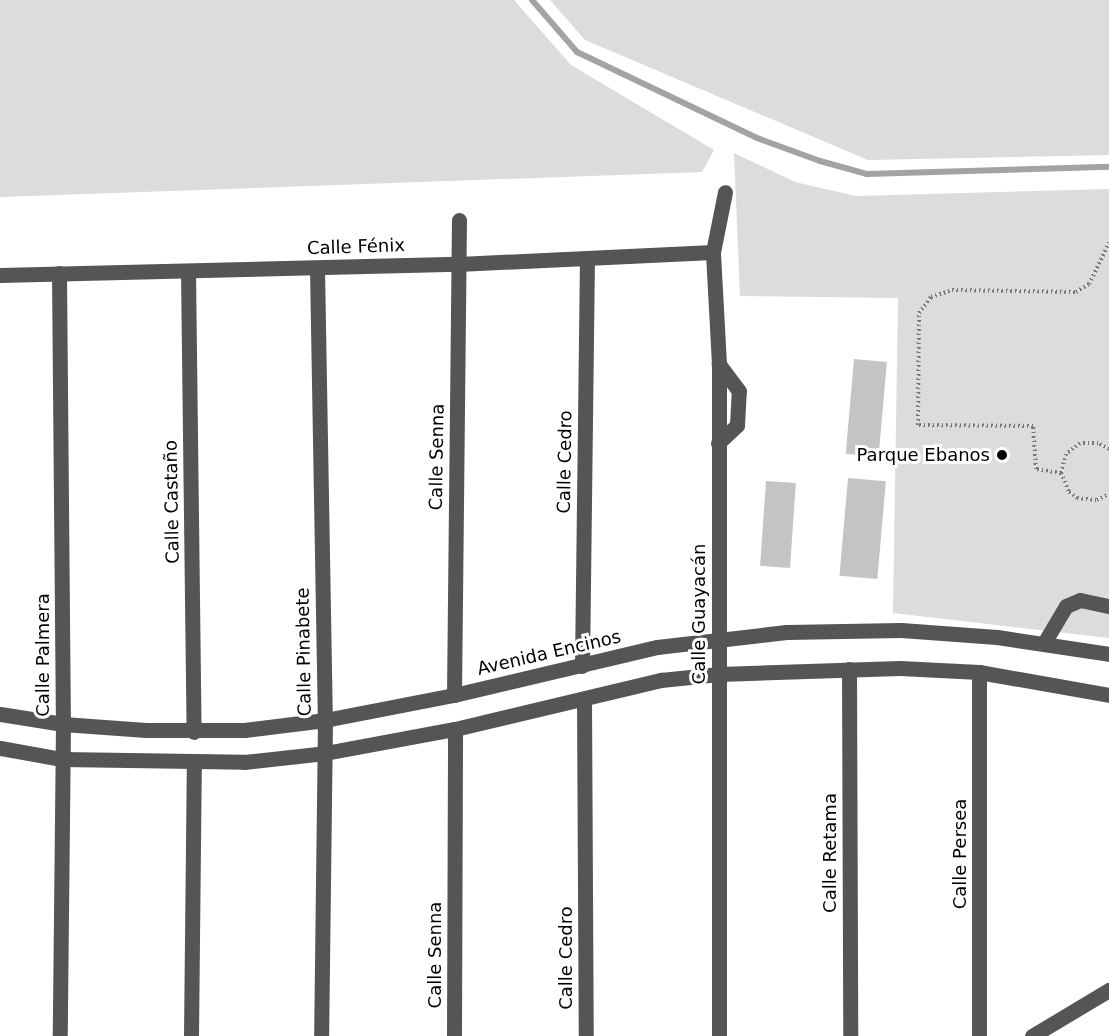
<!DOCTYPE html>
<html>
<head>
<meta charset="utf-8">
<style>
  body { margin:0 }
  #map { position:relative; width:1109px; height:1036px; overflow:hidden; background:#fff; font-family:"DejaVu Sans",sans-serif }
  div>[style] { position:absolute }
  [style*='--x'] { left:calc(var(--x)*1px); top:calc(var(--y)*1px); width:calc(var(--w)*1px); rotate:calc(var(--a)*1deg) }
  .green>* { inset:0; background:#dcdcdc }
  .stream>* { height:6px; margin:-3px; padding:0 3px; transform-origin:3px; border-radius:3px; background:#a3a3a3 }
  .building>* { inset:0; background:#c4c4c4; transform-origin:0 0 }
  .path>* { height:4px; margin-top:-2px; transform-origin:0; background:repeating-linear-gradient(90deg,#777 0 1.5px,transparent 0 4.5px) }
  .minor>* { height:15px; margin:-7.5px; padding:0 7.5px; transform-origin:7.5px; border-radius:7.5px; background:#555 }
  .dots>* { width:16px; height:16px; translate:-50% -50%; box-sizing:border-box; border:3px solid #fff; border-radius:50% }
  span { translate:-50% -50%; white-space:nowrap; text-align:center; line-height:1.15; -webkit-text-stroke:6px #fff; paint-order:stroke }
  .street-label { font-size:18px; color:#000 }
  .poi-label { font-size:18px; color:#000 }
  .right { translate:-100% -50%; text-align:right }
</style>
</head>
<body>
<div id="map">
  <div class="green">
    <i style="clip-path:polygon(0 0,514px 0,571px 65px,714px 150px,702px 172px,0 197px)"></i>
    <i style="clip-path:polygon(550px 0,1109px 0,1109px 155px,868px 160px,585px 40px)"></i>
    <i style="clip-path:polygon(734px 153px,795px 182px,856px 196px,1109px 189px,1109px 638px,893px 613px,898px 298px,740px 296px)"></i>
  </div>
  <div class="stream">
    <i style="--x:532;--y:0;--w:69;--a:49.1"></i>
    <i style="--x:577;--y:52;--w:199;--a:25.5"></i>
    <i style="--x:757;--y:138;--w:67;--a:20.1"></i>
    <i style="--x:820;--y:161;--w:49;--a:15.5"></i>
    <i style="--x:867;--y:174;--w:242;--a:-1.7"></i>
  </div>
  <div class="building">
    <i style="left:854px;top:359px;width:33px;height:95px;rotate:5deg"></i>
    <i style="left:848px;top:478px;width:38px;height:98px;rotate:5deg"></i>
    <i style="left:766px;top:481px;width:30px;height:85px;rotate:4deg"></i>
  </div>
  <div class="path">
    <i style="--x:1109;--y:449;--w:13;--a:-151"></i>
    <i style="--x:1098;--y:443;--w:18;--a:180"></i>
    <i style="--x:1080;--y:443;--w:18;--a:142"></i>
    <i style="--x:1066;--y:454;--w:20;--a:105"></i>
    <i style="--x:1061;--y:473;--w:21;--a:67"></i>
    <i style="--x:1069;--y:492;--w:10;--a:37"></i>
    <i style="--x:1077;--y:498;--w:20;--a:6"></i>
    <i style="--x:1097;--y:500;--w:13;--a:-27"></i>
    <i style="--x:1061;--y:473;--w:25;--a:-171"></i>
    <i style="--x:1036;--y:469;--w:43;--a:-94"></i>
    <i style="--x:1033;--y:426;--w:115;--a:-179.5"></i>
    <i style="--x:918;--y:425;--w:112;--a:-89.5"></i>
    <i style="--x:919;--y:313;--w:20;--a:-53"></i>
    <i style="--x:931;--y:297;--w:22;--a:-18"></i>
    <i style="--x:952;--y:290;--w:124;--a:0.9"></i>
    <i style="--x:1076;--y:292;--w:15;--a:-32"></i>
    <i style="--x:1089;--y:284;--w:46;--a:-64"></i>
  </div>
  <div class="minor">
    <i style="--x:317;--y:268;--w:452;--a:89"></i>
    <i style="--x:325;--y:720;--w:316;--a:90.7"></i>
    <i style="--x:188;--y:271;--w:461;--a:89.3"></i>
    <i style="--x:59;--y:273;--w:451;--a:89.5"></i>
    <i style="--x:63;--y:724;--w:312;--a:90.6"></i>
    <i style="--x:0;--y:275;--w:458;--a:-1.4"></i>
    <i style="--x:458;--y:264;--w:255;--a:-2.7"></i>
    <i style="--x:718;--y:443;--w:26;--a:-43"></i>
    <i style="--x:737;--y:425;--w:34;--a:-87"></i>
    <i style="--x:739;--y:391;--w:34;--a:-127"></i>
    <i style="--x:1044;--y:643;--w:43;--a:-59.3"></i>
    <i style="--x:1066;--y:606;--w:15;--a:-23"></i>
    <i style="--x:1080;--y:600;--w:30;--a:12"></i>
    <i style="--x:582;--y:666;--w:408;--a:-89.3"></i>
    <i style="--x:849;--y:669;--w:367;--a:89.8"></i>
    <i style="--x:979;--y:672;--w:364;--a:90"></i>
    <i style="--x:454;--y:695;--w:475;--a:-89.4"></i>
    <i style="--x:584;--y:699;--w:337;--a:89.7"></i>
    <i style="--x:0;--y:714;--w:64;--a:9"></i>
    <i style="--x:63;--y:724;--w:83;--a:4.1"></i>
    <i style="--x:146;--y:730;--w:98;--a:0"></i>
    <i style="--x:244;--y:730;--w:82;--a:-7"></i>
    <i style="--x:325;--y:720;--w:131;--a:-11"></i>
    <i style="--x:454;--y:695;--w:209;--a:-13.3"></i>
    <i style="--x:657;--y:647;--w:130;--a:-6.6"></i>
    <i style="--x:786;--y:632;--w:115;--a:-1"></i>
    <i style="--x:901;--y:630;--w:96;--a:4.2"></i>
    <i style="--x:997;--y:637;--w:113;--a:8.6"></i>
    <i style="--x:0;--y:748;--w:63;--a:10.1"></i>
    <i style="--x:62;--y:759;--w:182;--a:0.9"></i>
    <i style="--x:244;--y:762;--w:81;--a:-6.3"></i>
    <i style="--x:325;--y:753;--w:132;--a:-10.5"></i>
    <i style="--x:455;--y:729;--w:212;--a:-13.4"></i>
    <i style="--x:661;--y:680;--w:58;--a:-5.9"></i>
    <i style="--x:719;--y:674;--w:181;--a:-1.9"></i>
    <i style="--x:900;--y:668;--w:79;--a:2.9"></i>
    <i style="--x:979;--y:672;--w:132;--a:10"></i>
    <i style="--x:191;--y:1036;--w:273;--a:-89.4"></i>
    <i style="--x:454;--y:1036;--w:307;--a:-89.8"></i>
    <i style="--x:719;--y:1036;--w:672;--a:-90"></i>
    <i style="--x:719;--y:364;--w:112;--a:-93.1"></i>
    <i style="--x:713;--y:252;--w:61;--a:-78.7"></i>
    <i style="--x:1032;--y:1036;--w:90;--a:-30.9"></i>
  </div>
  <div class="dots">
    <i style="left:1002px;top:455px;background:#000"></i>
  </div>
  <div class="street-label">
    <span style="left:356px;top:247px;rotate:-2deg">Calle Fénix</span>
    <span style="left:437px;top:457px;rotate:-89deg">Calle Senna</span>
    <span style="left:565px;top:462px;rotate:-89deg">Calle Cedro</span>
    <span style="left:172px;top:502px;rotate:-91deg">Calle Castaño</span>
    <span style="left:699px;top:614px;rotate:-90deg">Calle Guayacán</span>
    <span style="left:304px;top:652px;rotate:-91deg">Calle Pinabete</span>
    <span style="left:549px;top:653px;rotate:-13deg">Avenida Encinos</span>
    <span style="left:43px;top:655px;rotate:-90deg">Calle Palmera</span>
    <span style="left:830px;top:853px;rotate:-90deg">Calle Retama</span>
    <span style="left:960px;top:854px;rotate:-90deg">Calle Persea</span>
    <span style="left:435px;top:955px;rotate:-90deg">Calle Senna</span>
    <span style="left:566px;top:958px;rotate:-90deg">Calle Cedro</span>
  </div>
  <div class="poi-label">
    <span class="right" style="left:990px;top:455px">Parque Ebanos</span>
  </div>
</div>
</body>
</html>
